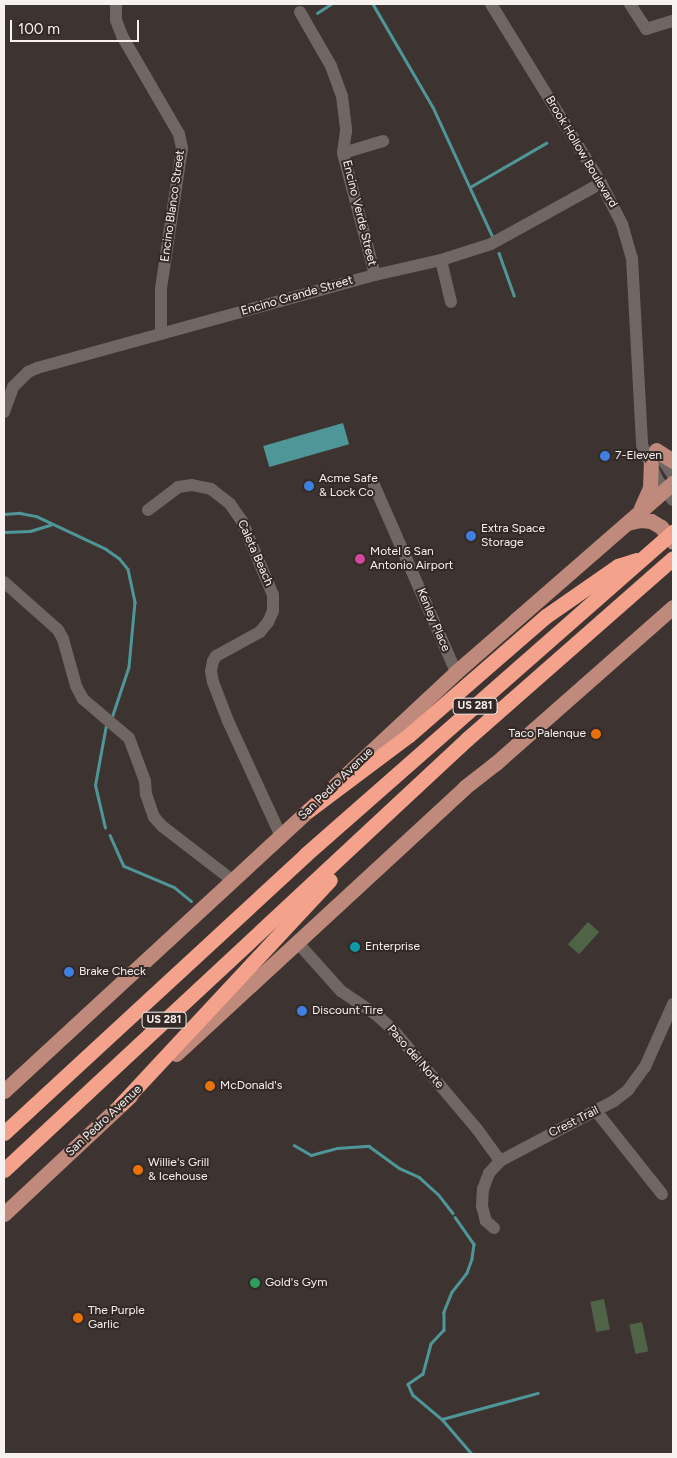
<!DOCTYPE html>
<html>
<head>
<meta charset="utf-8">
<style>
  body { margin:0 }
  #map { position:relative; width:677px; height:1458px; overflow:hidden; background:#3d3431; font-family:Figtree,sans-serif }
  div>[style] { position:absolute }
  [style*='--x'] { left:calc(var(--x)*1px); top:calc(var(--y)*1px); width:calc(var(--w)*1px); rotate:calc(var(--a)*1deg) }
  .green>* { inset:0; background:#4f6347; transform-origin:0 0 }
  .water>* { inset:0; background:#4f9699; transform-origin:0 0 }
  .stream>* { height:2.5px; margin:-1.25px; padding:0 1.25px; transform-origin:1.25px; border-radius:1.25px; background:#4f9699 }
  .minor>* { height:12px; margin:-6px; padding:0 6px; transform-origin:6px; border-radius:6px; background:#706662 }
  .major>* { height:15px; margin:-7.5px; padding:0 7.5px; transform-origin:7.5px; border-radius:7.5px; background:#bf8a7b }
  .highway>* { height:15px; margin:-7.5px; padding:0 7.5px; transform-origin:7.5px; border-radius:7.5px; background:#f4a28b }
  .dots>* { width:14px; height:14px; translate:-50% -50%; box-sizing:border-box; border:2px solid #332a27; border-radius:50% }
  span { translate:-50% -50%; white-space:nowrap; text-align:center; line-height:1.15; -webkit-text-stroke:4px #332a27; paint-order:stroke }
  .shield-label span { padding:1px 4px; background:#332a27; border:1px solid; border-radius:4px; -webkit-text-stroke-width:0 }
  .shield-label { font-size:11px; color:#f7f1ef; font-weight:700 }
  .street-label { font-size:12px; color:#f7f1ef }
  .poi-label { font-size:12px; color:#f7f1ef }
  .left { translate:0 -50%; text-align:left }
  .right { translate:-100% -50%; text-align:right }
  .frame { position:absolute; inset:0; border:5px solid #f7f1ef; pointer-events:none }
  .scale { position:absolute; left:10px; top:20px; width:129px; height:22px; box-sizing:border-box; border:2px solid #f7f1ef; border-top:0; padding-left:6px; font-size:15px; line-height:18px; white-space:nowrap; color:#f7f1ef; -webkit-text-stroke:4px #332a27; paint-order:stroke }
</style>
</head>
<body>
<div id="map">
  <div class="green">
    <i style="left:588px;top:922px;width:15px;height:30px;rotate:42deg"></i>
    <i style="left:604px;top:1299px;width:31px;height:14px;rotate:79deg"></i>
    <i style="left:642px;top:1322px;width:30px;height:13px;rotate:78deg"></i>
  </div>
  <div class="water">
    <i style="left:343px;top:423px;width:22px;height:83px;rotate:74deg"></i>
  </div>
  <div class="stream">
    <i style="--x:373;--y:4;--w:119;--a:59.8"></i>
    <i style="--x:433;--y:107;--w:141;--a:65.3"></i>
    <i style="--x:317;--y:13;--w:17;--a:-33"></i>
    <i style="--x:470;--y:187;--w:88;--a:-30.1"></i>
    <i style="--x:499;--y:253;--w:45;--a:70.3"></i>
    <i style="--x:4;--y:514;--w:16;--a:-4"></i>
    <i style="--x:20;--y:513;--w:16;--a:11"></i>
    <i style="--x:36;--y:516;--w:77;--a:25.2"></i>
    <i style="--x:106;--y:549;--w:16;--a:35"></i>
    <i style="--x:119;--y:558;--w:14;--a:51"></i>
    <i style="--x:128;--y:569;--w:34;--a:78"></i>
    <i style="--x:135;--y:602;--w:65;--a:95.3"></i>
    <i style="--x:129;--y:667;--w:51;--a:108.4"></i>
    <i style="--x:4;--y:532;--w:26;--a:-2"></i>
    <i style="--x:30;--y:531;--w:21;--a:-17"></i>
    <i style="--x:105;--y:828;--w:44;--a:-103.1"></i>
    <i style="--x:95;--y:785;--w:61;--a:-79.6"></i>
    <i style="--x:110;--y:835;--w:34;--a:66"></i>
    <i style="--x:124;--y:866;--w:54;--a:22.8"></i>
    <i style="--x:174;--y:887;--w:22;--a:39"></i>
    <i style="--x:294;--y:1145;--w:20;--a:30"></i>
    <i style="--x:311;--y:1155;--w:27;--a:-15"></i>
    <i style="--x:337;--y:1148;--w:32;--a:-4"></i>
    <i style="--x:369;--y:1146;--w:37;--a:36"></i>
    <i style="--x:399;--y:1168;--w:22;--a:24"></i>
    <i style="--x:419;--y:1177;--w:25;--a:42"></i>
    <i style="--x:438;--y:1194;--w:24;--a:52"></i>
    <i style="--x:455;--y:1217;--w:33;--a:55"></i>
    <i style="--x:474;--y:1244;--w:15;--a:98"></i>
    <i style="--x:472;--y:1259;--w:15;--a:110"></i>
    <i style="--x:467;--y:1273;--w:24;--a:128"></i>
    <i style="--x:452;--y:1292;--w:22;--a:112"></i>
    <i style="--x:444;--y:1312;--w:18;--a:90"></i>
    <i style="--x:444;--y:1330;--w:19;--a:133"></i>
    <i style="--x:431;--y:1344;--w:31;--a:105"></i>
    <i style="--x:423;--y:1374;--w:18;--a:146"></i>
    <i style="--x:408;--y:1384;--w:12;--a:66"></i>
    <i style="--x:413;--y:1395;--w:38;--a:40"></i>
    <i style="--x:442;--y:1419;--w:46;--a:49.4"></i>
    <i style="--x:442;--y:1419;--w:99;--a:-15.2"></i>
  </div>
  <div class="minor">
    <i style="--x:116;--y:4;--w:16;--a:90"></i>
    <i style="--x:116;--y:20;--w:17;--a:69"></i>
    <i style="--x:122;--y:36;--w:113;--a:59.8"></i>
    <i style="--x:179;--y:134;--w:14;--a:78"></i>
    <i style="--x:182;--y:148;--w:143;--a:98.5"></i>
    <i style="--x:161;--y:289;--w:45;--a:90"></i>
    <i style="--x:491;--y:4;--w:210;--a:58.4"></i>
    <i style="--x:601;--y:183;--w:46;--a:62.9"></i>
    <i style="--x:622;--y:224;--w:35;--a:74"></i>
    <i style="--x:632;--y:258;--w:187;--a:86.9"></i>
    <i style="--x:642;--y:445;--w:37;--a:66"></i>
    <i style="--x:657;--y:479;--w:26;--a:53"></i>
    <i style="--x:630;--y:4;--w:30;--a:57"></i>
    <i style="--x:646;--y:29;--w:28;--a:-17"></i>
    <i style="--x:300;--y:12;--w:62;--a:60.1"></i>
    <i style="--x:331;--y:66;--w:32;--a:70"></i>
    <i style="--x:342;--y:96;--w:35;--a:83"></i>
    <i style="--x:346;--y:131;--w:22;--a:98"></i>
    <i style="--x:343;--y:153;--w:126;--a:75.3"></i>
    <i style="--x:343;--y:153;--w:42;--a:-16.7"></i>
    <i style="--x:441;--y:260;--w:43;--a:76.6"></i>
    <i style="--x:4;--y:412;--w:27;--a:-70"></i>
    <i style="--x:13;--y:387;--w:21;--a:-45"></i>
    <i style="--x:28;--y:372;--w:10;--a:-24"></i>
    <i style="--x:37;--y:368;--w:351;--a:-15.4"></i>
    <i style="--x:375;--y:275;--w:68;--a:-12.8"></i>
    <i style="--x:441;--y:260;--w:52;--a:-17.7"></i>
    <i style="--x:491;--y:244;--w:126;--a:-29"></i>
    <i style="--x:657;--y:452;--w:28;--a:55"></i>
    <i style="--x:374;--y:485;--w:204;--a:66.3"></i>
    <i style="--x:148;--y:510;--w:38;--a:-37"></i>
    <i style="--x:178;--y:487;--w:14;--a:-8"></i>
    <i style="--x:192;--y:485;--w:19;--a:12"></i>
    <i style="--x:211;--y:489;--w:24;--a:38"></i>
    <i style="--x:230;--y:504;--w:21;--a:55"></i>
    <i style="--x:242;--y:521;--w:80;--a:67.3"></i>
    <i style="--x:273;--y:595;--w:16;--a:90"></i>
    <i style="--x:273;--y:611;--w:12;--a:114"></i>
    <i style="--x:268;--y:622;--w:13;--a:129"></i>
    <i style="--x:260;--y:632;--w:50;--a:151.4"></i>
    <i style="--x:216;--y:656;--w:6;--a:121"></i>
    <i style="--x:213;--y:661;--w:10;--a:101"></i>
    <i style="--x:211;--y:671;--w:11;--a:80"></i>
    <i style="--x:213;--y:682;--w:42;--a:69"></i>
    <i style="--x:228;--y:721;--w:127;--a:65.3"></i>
    <i style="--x:4;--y:582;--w:72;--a:41.6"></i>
    <i style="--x:58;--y:630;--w:10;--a:61"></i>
    <i style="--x:63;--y:639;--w:49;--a:74.5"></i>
    <i style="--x:76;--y:686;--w:15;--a:62"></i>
    <i style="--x:83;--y:699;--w:60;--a:40.3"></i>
    <i style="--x:129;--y:738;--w:46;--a:69.6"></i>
    <i style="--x:145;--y:781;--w:13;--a:86"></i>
    <i style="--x:146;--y:794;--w:24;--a:71"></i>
    <i style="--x:154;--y:817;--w:12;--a:48"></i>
    <i style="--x:162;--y:826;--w:88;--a:37.6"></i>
    <i style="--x:297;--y:942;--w:66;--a:48.1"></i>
    <i style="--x:341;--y:991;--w:45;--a:34"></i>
    <i style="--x:378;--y:1016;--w:23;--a:43"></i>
    <i style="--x:395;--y:1032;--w:127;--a:49.8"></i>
    <i style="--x:477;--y:1129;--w:39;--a:54"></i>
    <i style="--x:596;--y:1111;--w:106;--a:51.5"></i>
    <i style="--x:494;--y:1228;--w:11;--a:-139"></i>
    <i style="--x:486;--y:1221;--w:16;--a:-105"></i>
    <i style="--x:482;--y:1206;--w:17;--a:-87"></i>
    <i style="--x:483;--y:1189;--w:17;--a:-69"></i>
    <i style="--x:489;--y:1173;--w:16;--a:-47"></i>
    <i style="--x:500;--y:1161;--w:129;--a:-27.8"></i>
    <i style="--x:614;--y:1101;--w:18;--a:-38"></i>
    <i style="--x:628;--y:1090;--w:29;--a:-54"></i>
    <i style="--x:645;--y:1067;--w:69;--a:-66"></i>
  </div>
  <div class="major">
    <i style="--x:656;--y:450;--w:20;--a:33"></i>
    <i style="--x:641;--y:508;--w:22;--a:-66"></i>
    <i style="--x:650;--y:488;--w:24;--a:-88"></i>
    <i style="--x:627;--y:523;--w:13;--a:-13"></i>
    <i style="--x:640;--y:520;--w:11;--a:5"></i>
    <i style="--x:651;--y:521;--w:12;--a:31"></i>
    <i style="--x:661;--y:527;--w:19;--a:51"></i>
    <i style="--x:335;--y:785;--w:166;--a:-43"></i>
    <i style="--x:456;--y:672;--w:288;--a:-41.1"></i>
    <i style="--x:176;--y:1054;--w:393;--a:-42.7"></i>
    <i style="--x:465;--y:787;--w:39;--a:-38"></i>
    <i style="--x:496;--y:763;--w:236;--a:-41.4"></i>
    <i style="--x:4;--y:1091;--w:427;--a:-42.7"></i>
    <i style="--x:4;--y:1214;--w:173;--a:-43.1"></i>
  </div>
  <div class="highway">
    <i style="--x:309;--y:810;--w:125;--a:-36.9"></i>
    <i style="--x:409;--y:735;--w:181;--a:-41"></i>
    <i style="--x:546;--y:616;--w:88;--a:-34.8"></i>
    <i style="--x:618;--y:566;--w:19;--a:-18"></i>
    <i style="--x:121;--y:1104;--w:306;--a:-47"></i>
    <i style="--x:4;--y:1133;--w:410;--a:-42.7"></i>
    <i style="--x:305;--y:855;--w:490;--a:-41.3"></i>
    <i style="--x:4;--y:1170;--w:633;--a:-42.95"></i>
    <i style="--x:467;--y:739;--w:274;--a:-41.3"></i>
  </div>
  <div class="dots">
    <i style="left:605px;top:456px;background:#3f7fe0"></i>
    <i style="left:309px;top:486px;background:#3f7fe0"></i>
    <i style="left:471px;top:536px;background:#3f7fe0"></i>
    <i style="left:360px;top:559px;background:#d1479c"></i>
    <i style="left:596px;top:734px;background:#e8710a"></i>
    <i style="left:355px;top:947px;background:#0f9aa8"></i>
    <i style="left:69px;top:972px;background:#3f7fe0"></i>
    <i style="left:302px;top:1011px;background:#3f7fe0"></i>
    <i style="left:210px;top:1086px;background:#e8710a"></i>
    <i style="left:138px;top:1170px;background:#e8710a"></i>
    <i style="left:255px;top:1283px;background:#2e9e5b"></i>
    <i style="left:78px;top:1318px;background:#e8710a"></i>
  </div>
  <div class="shield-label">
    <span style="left:475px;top:706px">US 281</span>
    <span style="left:164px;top:1020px">US 281</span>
  </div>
  <div class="street-label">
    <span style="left:581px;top:152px;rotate:59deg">Brook Hollow Boulevard</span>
    <span style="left:173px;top:206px;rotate:-82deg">Encino Blanco Street</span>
    <span style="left:359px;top:213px;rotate:76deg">Encino Verde Street</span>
    <span style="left:297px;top:296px;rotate:-16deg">Encino Grande Street</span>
    <span style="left:255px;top:553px;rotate:66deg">Caleta Beach</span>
    <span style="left:433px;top:620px;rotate:67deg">Kenley Place</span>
    <span style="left:336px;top:784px;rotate:-44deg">San Pedro Avenue</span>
    <span style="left:415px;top:1057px;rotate:49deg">Paso del Norte</span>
    <span style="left:104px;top:1121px;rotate:-43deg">San Pedro Avenue</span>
    <span style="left:574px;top:1122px;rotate:-27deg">Crest Trail</span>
  </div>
  <div class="poi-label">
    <span class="left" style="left:615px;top:456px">7-Eleven</span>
    <span class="left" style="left:319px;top:486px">Acme Safe<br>&amp; Lock Co</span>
    <span class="left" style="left:481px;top:536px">Extra Space<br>Storage</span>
    <span class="left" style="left:370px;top:559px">Motel 6 San<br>Antonio Airport</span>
    <span class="right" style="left:586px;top:734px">Taco Palenque</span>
    <span class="left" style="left:365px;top:947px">Enterprise</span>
    <span class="left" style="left:79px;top:972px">Brake Check</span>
    <span class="left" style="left:312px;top:1011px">Discount Tire</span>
    <span class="left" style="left:220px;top:1086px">McDonald's</span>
    <span class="left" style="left:148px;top:1170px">Willie's Grill<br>&amp; Icehouse</span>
    <span class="left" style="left:265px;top:1283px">Gold's Gym</span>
    <span class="left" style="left:88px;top:1318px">The Purple<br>Garlic</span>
  </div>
  <div class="frame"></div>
  <div class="scale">100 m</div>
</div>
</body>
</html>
